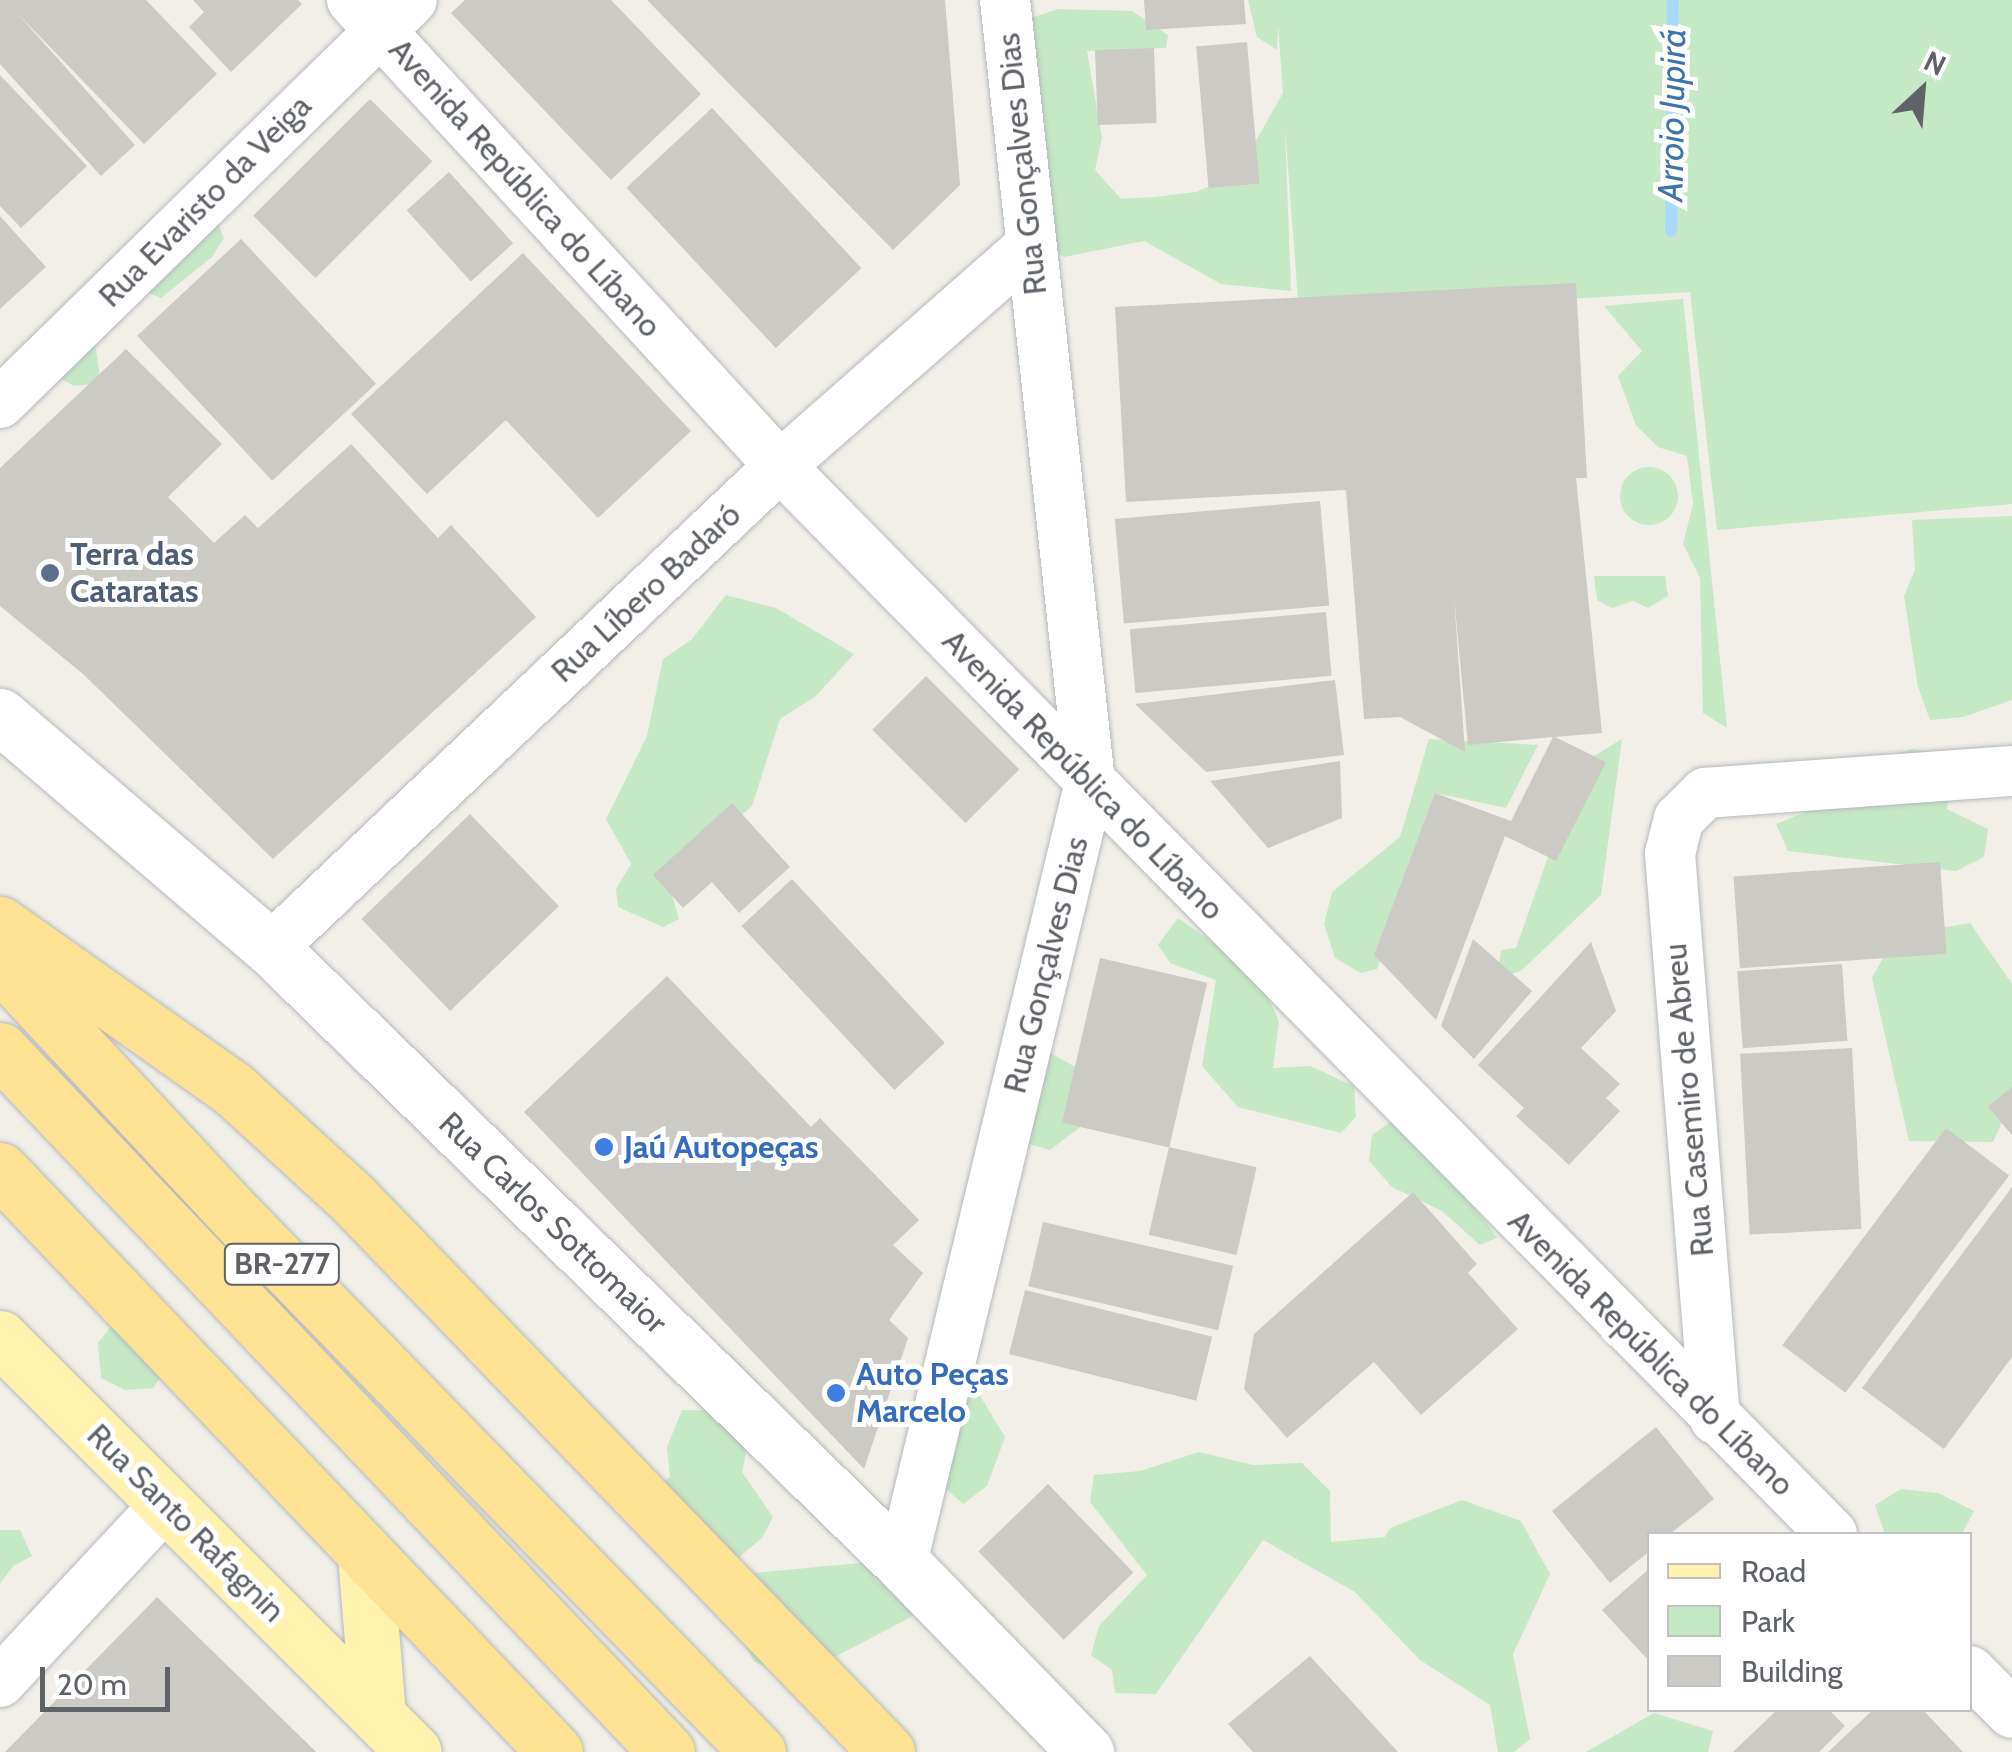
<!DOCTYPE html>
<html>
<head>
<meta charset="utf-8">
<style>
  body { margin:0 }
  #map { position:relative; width:2012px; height:1752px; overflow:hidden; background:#f1efe8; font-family:Cabin,sans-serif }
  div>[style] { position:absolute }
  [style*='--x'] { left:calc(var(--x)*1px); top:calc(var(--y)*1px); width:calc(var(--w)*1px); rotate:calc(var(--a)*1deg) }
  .green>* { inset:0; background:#c5e8c5 }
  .round { border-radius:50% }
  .stream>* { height:12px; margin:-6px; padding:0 6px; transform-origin:6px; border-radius:6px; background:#aadaff }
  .building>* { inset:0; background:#cccac5; transform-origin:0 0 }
  .roads { filter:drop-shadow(0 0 2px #b5b8bc) drop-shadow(0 0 2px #b5b8bc) }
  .street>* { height:50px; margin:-25px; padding:0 25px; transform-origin:25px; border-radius:25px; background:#fff }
  .secondary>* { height:55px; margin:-27.5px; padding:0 27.5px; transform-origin:27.5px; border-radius:27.5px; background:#fff }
  .primary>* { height:55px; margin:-27.5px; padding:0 27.5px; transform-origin:27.5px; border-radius:27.5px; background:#fff2af }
  .highway>* { height:55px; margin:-27.5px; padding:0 27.5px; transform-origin:27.5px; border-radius:27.5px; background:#fde293 }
  .dots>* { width:28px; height:28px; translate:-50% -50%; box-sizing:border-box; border:5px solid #fff; border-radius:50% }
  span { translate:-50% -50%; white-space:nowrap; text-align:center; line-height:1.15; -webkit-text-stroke:10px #fff; paint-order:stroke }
  .shield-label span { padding:2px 8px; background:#fff; border:2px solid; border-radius:8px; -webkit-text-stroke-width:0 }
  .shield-label { font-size:30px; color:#5f6368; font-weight:700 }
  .street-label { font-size:32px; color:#5f6368 }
  .service-label { font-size:32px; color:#4e5e75; font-weight:700 }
  .left { translate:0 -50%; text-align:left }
  .shop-label { font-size:32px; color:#366cbe; font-weight:700 }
  .water-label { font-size:35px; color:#4174aa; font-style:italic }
  .legend { position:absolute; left:1647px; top:1532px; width:325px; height:180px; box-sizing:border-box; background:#fff; border:2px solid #bfc1c3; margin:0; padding:12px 18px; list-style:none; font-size:30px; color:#5f6368 }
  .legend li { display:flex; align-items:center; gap:20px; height:50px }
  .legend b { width:50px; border:2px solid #bfc1c3 }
  .north { position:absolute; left:1872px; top:40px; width:100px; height:100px; -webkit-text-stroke:8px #fff; paint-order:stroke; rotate:26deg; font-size:28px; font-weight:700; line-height:40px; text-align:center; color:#5f6368 }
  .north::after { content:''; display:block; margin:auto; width:35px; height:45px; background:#5f6368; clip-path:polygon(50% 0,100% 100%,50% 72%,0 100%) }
  .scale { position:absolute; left:40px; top:1667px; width:130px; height:45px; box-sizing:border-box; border:5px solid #5f6368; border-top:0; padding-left:12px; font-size:30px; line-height:35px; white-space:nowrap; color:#5f6368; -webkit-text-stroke:8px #fff; paint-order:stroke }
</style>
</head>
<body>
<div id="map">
  <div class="green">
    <i style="clip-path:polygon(1248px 0,2012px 0,2012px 504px,1717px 530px,1690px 292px,1299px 314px,1285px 127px,1291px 291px,1221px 284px,1144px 241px,1064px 257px,1042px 242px,1016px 23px,1058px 9px,1132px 11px,1168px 35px,1166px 48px,1087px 51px,1102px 138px,1095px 170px,1121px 199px,1154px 197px,1196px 192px,1237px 174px,1283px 93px,1278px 25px,1277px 50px,1257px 37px)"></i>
    <i style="clip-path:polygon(217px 221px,224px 238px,212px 257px,161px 298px,141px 290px)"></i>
    <i style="clip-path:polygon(1683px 299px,1727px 728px,1703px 713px,1700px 578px,1683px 544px,1693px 504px,1687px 456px,1658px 447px,1636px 425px,1618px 376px,1642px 351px,1604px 306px)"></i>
    <i style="clip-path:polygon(95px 344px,101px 383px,74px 386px,53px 374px)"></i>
    <i class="round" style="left:1620px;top:467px;width:58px;height:58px"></i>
    <i style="clip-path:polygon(2012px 516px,2012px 700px,1963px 717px,1930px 720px,1918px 687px,1904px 596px,1915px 570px,1912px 520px)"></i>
    <i style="clip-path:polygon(1594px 576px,1665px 576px,1668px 596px,1648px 608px,1633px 601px,1612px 608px,1597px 600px)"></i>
    <i style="clip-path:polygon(726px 595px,776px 608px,854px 654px,816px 696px,780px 719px,752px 806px,667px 878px,679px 919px,663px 927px,618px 907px,616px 889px,631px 864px,606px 819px,647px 736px,663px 659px,692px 639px)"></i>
    <i style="clip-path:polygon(1429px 739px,1538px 745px,1506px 808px,1435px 793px,1377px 969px,1361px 973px,1335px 958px,1324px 924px,1332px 892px,1400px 837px)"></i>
    <i style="clip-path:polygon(1622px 739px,1601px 895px,1522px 970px,1506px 977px,1498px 971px,1501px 950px,1516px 948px,1581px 764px)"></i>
    <i style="clip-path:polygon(1912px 749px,1955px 756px,1947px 809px,1988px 829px,1984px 857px,1956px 871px,1788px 851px,1776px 824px,1831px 802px,1863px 766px)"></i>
    <i style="clip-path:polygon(1178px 918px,1258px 975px,1279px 1021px,1273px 1068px,1310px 1066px,1354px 1086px,1356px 1117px,1341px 1133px,1238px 1107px,1202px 1066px,1216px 980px,1170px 963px,1158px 945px)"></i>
    <i style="clip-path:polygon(1970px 923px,2012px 984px,2012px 1100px,1993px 1142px,1909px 1141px,1872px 978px,1895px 936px)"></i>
    <i style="clip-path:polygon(1050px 1053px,1090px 1075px,1096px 1115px,1050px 1150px,1016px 1140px)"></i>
    <i style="clip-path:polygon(1393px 1120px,1455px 1178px,1497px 1238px,1480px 1245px,1442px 1211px,1392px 1187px,1369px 1161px,1372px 1135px)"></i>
    <i style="clip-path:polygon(116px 1320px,181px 1348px,153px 1388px,125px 1390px,101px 1378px,98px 1343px)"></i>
    <i style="clip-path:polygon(979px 1394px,1005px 1437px,987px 1486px,963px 1504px,943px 1486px,914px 1406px)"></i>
    <i style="clip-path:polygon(682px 1410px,723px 1411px,749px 1439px,742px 1472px,773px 1517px,762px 1538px,737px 1559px,694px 1576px,654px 1552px,627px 1503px,670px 1477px,667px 1447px)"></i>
    <i style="clip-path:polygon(1199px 1452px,1253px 1465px,1302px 1463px,1330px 1491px,1331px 1542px,1385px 1537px,1390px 1528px,1462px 1500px,1521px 1521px,1550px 1574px,1513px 1654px,1530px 1739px,1514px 1752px,1498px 1752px,1490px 1705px,1420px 1660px,1355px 1592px,1263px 1540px,1156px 1694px,1115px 1693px,1112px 1670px,1091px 1655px,1099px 1626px,1147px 1575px,1090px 1502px,1094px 1475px,1140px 1471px)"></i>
    <i style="clip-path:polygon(1901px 1489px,1938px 1493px,1974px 1511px,1962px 1534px,1885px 1534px,1875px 1505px)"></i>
    <i style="clip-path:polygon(0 1530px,20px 1530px,32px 1556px,13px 1566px,0 1584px)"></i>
    <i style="clip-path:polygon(870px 1562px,897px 1587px,913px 1616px,827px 1661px,785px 1674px,754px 1662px,729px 1614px,754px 1573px)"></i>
    <i style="clip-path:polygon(1654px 1713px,1713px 1731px,1708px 1752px,1586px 1752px)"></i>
  </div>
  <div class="stream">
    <i style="--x:1671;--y:231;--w:231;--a:-89.5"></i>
  </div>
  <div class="building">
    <i style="clip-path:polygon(0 0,146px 0,217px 74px,144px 144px,17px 13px,135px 145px,101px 176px,0 64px)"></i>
    <i style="clip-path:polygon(193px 0,298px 0,302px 4px,231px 72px,189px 27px,204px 12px)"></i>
    <i style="clip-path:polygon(465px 0,611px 0,701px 94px,611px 180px,451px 13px)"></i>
    <i style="clip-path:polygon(647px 0,945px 0,960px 185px,893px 250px)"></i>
    <i style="clip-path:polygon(1144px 0,1244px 0,1246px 24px,1146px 30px)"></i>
    <i style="left:1247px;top:42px;width:142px;height:51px;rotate:85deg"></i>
    <i style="left:1154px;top:48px;width:75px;height:59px;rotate:88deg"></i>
    <i style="clip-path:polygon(0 75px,87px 166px,21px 228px,0 206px)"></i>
    <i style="left:370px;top:99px;width:88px;height:165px;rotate:45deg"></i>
    <i style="left:712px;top:108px;width:219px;height:117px;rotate:47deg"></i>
    <i style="left:449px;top:172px;width:96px;height:57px;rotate:48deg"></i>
    <i style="clip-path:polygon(0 216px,46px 267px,0 309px)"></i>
    <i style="left:241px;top:239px;width:198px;height:142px;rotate:47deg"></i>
    <i style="clip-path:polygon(523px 253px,691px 431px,598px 518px,506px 420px,427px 494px,351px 414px)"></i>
    <i style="clip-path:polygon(1576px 283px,1587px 478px,1576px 478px,1602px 733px,1555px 737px,1606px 762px,1556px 861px,1505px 836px,1436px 1020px,1374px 955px,1435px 793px,1511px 821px,1553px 737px,1468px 745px,1454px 597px,1465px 752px,1400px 717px,1364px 719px,1346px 490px,1126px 502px,1115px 307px)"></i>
    <i style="clip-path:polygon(126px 349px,222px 444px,168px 497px,214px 543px,245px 515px,258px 528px,351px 444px,438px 538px,451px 525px,536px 617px,273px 859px,83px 674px,0 606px,0 468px)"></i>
    <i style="left:1320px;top:501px;width:105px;height:206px;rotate:85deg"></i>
    <i style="left:1326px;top:612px;width:64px;height:197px;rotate:85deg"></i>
    <i style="left:926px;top:676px;width:132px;height:76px;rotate:45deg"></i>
    <i style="clip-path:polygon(1335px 680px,1344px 755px,1206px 772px,1135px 704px)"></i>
    <i style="clip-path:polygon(1340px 761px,1342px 818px,1268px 848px,1210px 781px)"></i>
    <i style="clip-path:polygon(732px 803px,790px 867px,739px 913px,712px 882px,683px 908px,653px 875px)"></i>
    <i style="left:470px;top:814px;width:128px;height:151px;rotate:46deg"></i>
    <i style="left:1940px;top:862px;width:92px;height:207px;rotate:86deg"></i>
    <i style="left:792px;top:879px;width:224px;height:69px;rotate:47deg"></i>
    <i style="clip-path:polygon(1473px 939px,1532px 991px,1474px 1059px,1441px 1026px)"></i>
    <i style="clip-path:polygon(1591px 942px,1616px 1011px,1581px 1048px,1620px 1084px,1606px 1098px,1620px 1111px,1569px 1165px,1516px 1116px,1524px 1108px,1478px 1065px)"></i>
    <i style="left:1100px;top:958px;width:110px;height:169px;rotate:13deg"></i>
    <i style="left:1842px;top:964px;width:77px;height:105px;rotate:86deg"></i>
    <i style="clip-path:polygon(667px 976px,811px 1127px,820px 1118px,919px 1220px,893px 1245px,923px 1273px,889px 1320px,908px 1338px,864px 1469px,524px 1112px)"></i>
    <i style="left:1852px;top:1048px;width:181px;height:112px;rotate:87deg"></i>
    <i style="clip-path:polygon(2012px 1087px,2012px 1135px,1988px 1107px)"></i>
    <i style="left:1946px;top:1128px;width:79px;height:272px;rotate:37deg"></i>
    <i style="left:1169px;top:1147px;width:90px;height:90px;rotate:13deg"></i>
    <i style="clip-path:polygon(2012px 1187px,2012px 1357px,1944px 1449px,1862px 1388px)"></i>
    <i style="clip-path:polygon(1413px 1192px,1477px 1264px,1468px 1273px,1518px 1329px,1421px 1415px,1374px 1362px,1287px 1438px,1244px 1389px,1254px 1334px)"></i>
    <i style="left:1043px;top:1222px;width:195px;height:66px;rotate:13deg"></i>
    <i style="left:1025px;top:1290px;width:193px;height:66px;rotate:14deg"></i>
    <i style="clip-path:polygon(1656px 1427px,1714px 1499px,1670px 1534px,1650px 1534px,1650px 1551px,1610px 1583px,1552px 1511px)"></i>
    <i style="left:1048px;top:1484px;width:123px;height:97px;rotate:46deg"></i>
    <i style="clip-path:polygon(1650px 1568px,1650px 1662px,1602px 1610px)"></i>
    <i style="clip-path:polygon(157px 1597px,309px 1745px,316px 1752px,5px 1752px)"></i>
    <i style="clip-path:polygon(1310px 1656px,1398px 1752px,1253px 1752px,1228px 1724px)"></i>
    <i style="clip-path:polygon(1777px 1710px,1829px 1710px,1845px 1726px,1819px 1752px,1733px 1752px)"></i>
    <i style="clip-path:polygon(1873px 1710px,1923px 1710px,1963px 1752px,1828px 1752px)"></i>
  </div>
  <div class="roads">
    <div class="street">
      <i style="--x:352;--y:0;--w:633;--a:47.43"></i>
      <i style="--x:780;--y:466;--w:1499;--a:45.43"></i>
      <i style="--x:0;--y:403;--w:576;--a:-44.37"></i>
      <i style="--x:271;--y:948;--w:701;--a:-43.44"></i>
      <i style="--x:780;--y:466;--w:332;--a:-41.3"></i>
      <i style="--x:1715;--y:1419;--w:567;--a:-94.55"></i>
      <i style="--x:1670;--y:854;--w:36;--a:-76"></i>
      <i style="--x:1679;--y:819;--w:37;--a:-45"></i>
      <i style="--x:1705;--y:793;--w:308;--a:-4.1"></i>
      <i style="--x:902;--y:1563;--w:803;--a:-76.47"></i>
      <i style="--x:1090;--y:782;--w:787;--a:-96.2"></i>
      <i style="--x:1970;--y:1671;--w:59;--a:45"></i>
      <i style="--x:0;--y:1682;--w:245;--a:-47"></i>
    </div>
    <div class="secondary">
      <i style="--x:0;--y:716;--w:357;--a:40.6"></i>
      <i style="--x:271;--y:948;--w:881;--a:44.26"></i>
      <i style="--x:902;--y:1563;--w:264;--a:45.8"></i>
    </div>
    <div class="primary">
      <i style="--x:0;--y:1338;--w:585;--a:45"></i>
      <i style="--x:365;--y:1554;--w:162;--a:85.4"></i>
    </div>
    <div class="highway">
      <i style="--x:0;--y:924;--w:284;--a:35.3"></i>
      <i style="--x:232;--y:1088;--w:164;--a:42.5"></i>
      <i style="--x:353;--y:1199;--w:769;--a:46"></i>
      <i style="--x:0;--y:963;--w:347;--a:47"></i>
      <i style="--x:237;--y:1217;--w:747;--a:45.76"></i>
      <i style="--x:0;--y:1050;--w:968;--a:46.46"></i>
      <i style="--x:0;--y:1170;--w:804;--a:46.36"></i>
    </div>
  </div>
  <div class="dots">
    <i style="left:50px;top:573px;background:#5c6f8a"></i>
    <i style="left:604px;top:1147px;background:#3f7fe0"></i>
    <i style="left:836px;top:1393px;background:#3f7fe0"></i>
  </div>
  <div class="shield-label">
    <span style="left:282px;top:1264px">BR-277</span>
  </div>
  <div class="street-label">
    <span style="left:1022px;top:164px;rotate:-96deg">Rua Gonçalves Dias</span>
    <span style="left:525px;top:188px;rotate:48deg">Avenida República do Líbano</span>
    <span style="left:205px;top:201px;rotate:-45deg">Rua Evaristo da Veiga</span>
    <span style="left:646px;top:593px;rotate:-43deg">Rua Líbero Badaró</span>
    <span style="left:1083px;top:775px;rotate:46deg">Avenida República do Líbano</span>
    <span style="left:1046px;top:965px;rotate:-76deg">Rua Gonçalves Dias</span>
    <span style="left:1689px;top:1100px;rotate:-95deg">Rua Casemiro de Abreu</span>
    <span style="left:553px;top:1223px;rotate:44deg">Rua Carlos Sottomaior</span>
    <span style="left:1651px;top:1353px;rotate:45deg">Avenida República do Líbano</span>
    <span style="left:186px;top:1523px;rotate:45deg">Rua Santo Rafagnin</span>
  </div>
  <div class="service-label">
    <span class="left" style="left:70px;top:573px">Terra das<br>Cataratas</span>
  </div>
  <div class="shop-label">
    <span class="left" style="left:624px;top:1147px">Jaú Autopeças</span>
    <span class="left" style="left:856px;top:1393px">Auto Peças<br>Marcelo</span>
  </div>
  <div class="water-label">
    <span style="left:1672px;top:115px;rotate:-89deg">Arroio Jupirá</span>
  </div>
  <ul class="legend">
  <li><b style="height:12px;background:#fff2af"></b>Road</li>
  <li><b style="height:28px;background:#c5e8c5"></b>Park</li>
  <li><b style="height:28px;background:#cccac5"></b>Building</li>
  </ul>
  <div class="north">N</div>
  <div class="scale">20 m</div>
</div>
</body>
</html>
